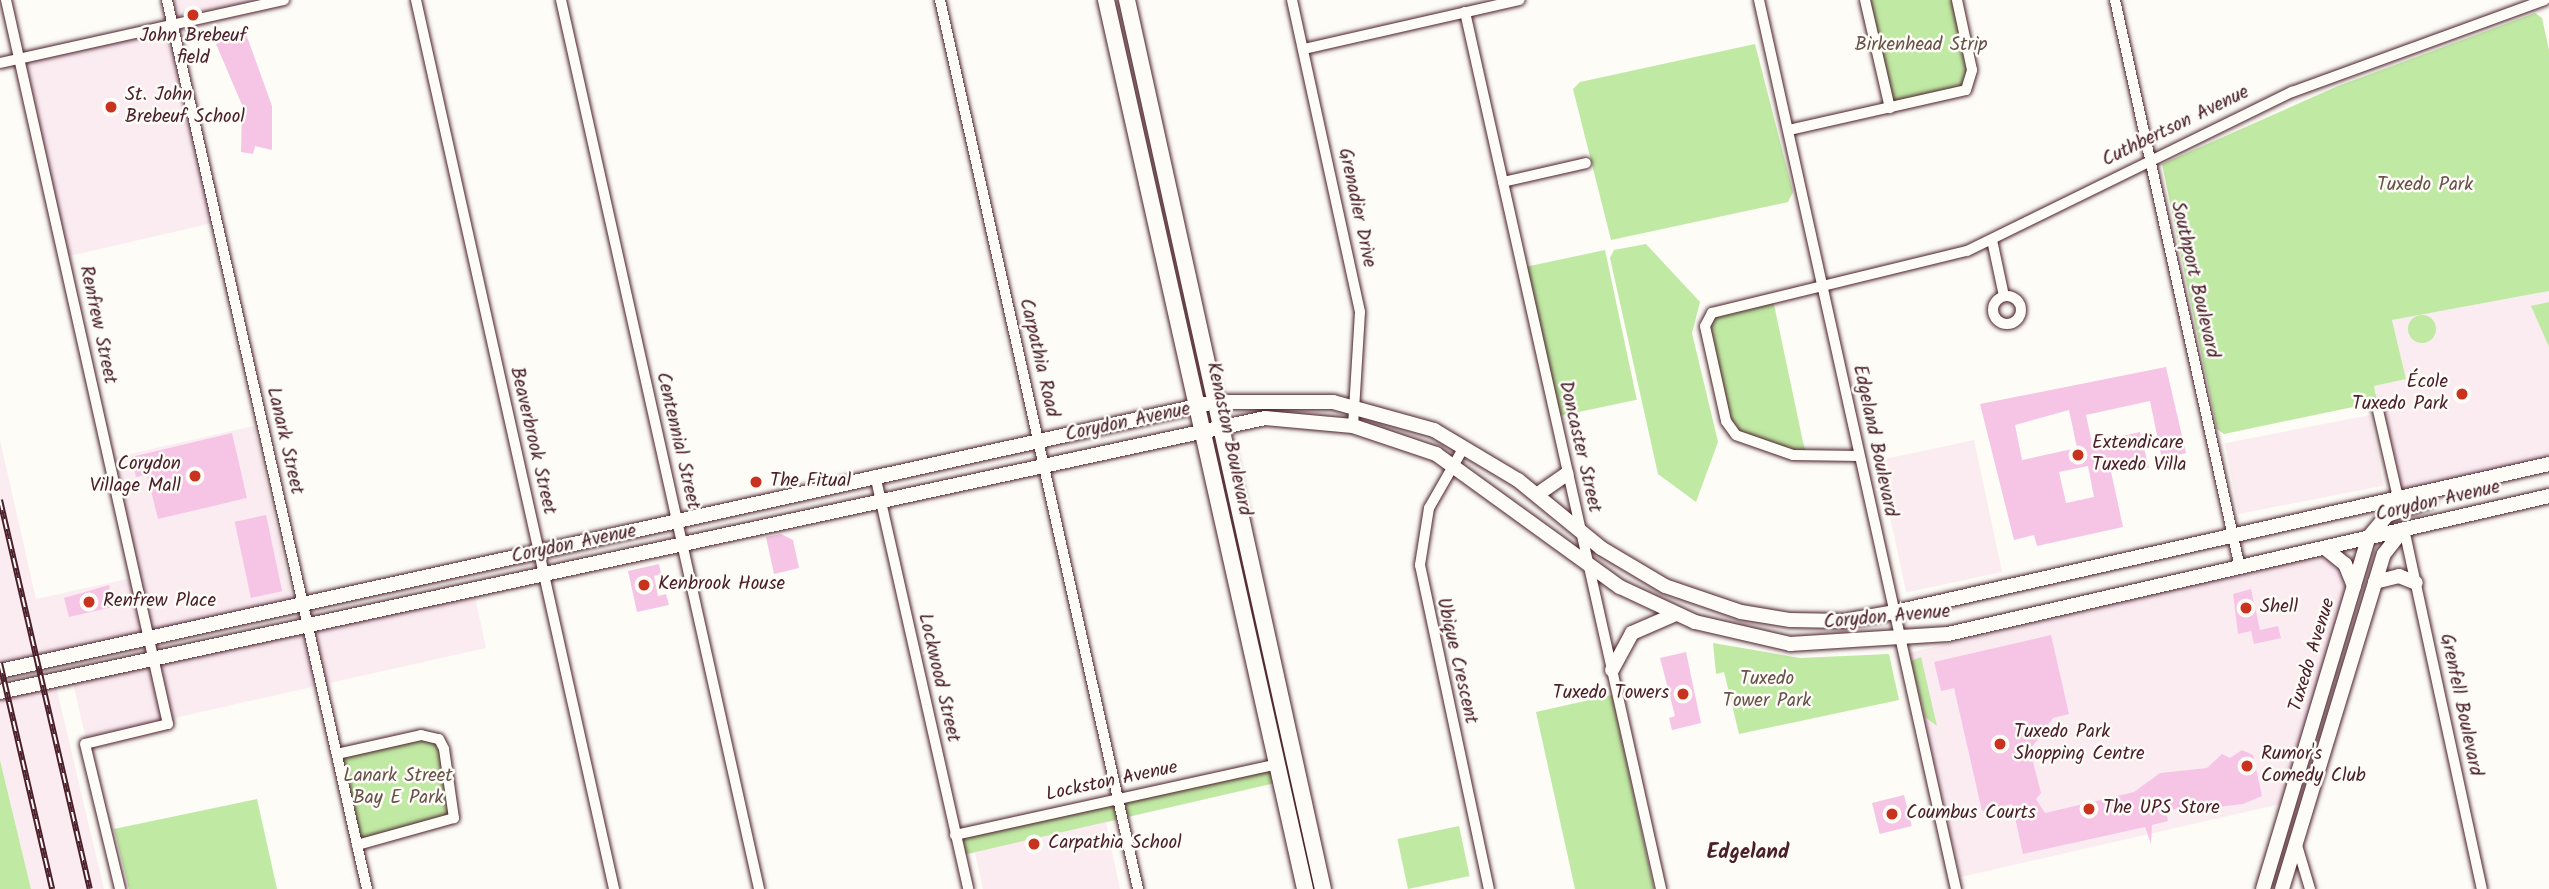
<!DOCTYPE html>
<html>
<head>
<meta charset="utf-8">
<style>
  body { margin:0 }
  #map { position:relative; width:2549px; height:889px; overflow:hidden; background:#fdfcf7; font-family:Kalam,sans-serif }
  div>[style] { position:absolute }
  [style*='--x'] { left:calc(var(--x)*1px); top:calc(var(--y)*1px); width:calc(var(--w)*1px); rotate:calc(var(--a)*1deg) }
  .built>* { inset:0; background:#fbecf2; transform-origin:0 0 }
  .green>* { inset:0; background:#c0e9a4; transform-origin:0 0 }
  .round { border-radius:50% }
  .building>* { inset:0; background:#f6c5e6; transform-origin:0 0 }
  .roads { filter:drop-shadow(0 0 2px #4a1f2b) drop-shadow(0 0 2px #4a1f2b) }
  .minor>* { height:10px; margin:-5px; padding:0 5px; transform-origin:5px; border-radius:5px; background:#fdfcf7 }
  .minor>.ring { margin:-5px; padding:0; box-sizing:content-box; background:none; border:10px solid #fdfcf7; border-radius:50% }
  .secondary>* { height:14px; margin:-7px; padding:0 7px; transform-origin:7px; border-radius:7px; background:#fdfcf7 }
  .primary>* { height:16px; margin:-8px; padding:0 8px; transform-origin:8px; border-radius:8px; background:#fdfcf7 }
  .rail>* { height:6px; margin-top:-3px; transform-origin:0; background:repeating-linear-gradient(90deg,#fdfcf7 0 10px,#4a1f2b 0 20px); box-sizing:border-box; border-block:2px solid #4a1f2b }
  .dots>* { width:19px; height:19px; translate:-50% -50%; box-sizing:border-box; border:4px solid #fdfcf7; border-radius:50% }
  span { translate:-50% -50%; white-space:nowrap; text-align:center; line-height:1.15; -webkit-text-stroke:5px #fdfcf7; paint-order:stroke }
  .poi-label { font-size:19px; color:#4a1f2b }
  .left { translate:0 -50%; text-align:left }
  .right { translate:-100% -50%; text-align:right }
  .park-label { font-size:19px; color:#685249 }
  .street-label { font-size:19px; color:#4a1f2b }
  .neighbourhood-label { font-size:21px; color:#4a1f2b; font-weight:700 }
</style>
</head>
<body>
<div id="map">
  <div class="built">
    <i style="clip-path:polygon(167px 0,284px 0,172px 25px,217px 222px,65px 257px,19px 59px,172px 25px)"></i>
    <i style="clip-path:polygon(2549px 291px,2549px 464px,2398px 498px,2374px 386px,2406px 379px,2392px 320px)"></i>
    <i style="left:2370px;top:415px;width:72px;height:148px;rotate:79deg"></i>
    <i style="clip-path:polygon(254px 426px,292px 599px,0 664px,0 440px,36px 599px,141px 576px,112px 458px)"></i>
    <i style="left:1974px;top:440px;width:135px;height:98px;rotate:78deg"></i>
    <i style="clip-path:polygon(2318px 556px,2334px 560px,2348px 580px,2289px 802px,1961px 877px,1909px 653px)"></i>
    <i style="clip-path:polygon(474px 592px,486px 648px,174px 718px,176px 727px,88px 748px,73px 683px)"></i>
    <i style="clip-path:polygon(56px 686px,104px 889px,31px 889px,0 760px,0 699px)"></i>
    <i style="clip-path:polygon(1118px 798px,1122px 818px,1106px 823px,1120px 889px,983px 889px,975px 853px,960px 854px)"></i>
  </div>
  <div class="green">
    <i style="clip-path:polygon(1865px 0,1957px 0,1972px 70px,1966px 90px,1890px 108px)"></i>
    <i style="clip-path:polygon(2535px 13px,2542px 18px,2549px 50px,2549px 291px,2392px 320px,2406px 379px,2374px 386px,2377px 402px,2224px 434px,2217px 429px,2162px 164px,2338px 86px)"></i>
    <i style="clip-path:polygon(1755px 44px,1793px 192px,1788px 202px,1611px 240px,1573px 89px,1580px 82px)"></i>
    <i style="clip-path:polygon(1646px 244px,1700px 302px,1692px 333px,1718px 442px,1696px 502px,1658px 474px,1610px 258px,1614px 250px)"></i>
    <i style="left:1605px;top:250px;width:153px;height:85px;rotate:78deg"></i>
    <i style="clip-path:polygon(1772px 295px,1803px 442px,1807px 455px,1758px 446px,1726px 421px,1705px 326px,1712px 313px)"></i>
    <i style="clip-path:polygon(2549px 302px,2549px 347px,2531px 306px)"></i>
    <i class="round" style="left:2408px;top:315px;width:28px;height:28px"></i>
    <i style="clip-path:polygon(1713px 643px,1800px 658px,1889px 654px,1899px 700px,1739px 734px,1724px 672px,1716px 674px)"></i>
    <i style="clip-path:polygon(1921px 657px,1937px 726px,1925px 717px,1911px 661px)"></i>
    <i style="clip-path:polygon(1612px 695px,1651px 875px,1654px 889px,1575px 889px,1536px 712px)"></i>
    <i style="clip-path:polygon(421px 735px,439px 739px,454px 818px,357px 845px,337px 754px)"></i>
    <i style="clip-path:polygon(0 760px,31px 889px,0 889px)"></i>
    <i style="left:1277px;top:764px;width:18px;height:330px;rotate:77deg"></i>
    <i style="clip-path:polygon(257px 799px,277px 889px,129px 889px,114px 829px)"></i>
    <i style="left:1459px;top:826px;width:51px;height:63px;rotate:78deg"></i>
  </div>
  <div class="building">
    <i style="clip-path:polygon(245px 31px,272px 106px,272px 150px,255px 146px,253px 154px,241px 152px,242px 105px,216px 44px)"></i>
    <i style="clip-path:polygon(evenodd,2166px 367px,2186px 453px,2162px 459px,2150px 401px,2086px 415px,2092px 443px,2140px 432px,2149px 468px,2110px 467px,2123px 527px,2037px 546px,2034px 535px,2014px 540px,1980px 404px,2166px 367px,2069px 410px,2077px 448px,2022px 460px,2015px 425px,2069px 410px,2166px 367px,2088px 466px,2094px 497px,2066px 503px,2059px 472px,2088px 466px)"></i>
    <i style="clip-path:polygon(232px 433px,247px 498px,158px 519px,147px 475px,136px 477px,131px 457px)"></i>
    <i style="left:266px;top:515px;width:78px;height:32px;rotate:78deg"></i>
    <i style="clip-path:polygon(781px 534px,793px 540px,799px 568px,774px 574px,766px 537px)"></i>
    <i style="clip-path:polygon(659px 564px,661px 574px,654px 576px,658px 596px,666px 594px,669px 605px,637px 612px,628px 571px)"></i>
    <i style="clip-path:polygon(109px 585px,113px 607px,69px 617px,64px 598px)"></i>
    <i style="clip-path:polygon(2251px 589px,2260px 630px,2278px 626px,2281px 638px,2254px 644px,2251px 631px,2238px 634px,2233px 594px)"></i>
    <i style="clip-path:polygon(2051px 635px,2069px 714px,2053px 718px,2024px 758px,2033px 762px,2041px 793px,2036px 799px,2045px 813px,2134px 792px,2160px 773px,2207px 768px,2222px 754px,2230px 758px,2242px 750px,2253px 755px,2262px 796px,2243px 804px,2218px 807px,2216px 800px,2166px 811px,2168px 821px,2152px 825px,2151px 844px,2145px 827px,2023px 854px,2012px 804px,1982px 811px,1954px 688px,1941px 691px,1934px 662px)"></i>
    <i style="clip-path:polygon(1686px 652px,1701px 723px,1672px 730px,1669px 718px,1675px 716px,1660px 658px)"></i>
    <i style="left:1904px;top:795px;width:32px;height:33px;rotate:76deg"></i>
  </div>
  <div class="roads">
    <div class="minor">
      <i style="--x:6;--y:0;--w:742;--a:77.39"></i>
      <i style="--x:168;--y:724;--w:85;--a:166.5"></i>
      <i style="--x:85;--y:744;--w:149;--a:76.4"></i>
      <i style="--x:167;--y:0;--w:911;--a:77.32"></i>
      <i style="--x:416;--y:0;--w:911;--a:77.44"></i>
      <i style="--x:561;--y:0;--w:911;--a:77.44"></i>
      <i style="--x:940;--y:0;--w:911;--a:77.44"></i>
      <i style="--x:1292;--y:0;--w:319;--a:77.7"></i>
      <i style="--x:1360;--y:312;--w:114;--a:93.5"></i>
      <i style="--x:1759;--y:0;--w:911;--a:77.51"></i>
      <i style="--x:1865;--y:0;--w:111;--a:77"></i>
      <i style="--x:2115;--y:0;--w:582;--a:77.59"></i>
      <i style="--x:1465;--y:12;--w:899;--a:77.4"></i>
      <i style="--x:1304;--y:49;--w:221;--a:-12.8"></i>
      <i style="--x:0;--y:63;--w:291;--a:-12.5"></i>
      <i style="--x:1789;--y:130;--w:181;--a:-12.7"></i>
      <i style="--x:1966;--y:90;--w:21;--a:-73"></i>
      <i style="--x:1972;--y:70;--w:72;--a:-102.1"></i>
      <i style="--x:1503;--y:182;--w:85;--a:-12.9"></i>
      <i style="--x:1992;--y:240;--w:57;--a:77.9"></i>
      <i class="ring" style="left:1993px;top:296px;width:18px;height:18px"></i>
      <i style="--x:2377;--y:406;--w:94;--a:77.1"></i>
      <i style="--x:1464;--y:447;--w:70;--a:119.8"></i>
      <i style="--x:1429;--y:508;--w:58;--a:99"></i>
      <i style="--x:1420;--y:565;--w:331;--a:78"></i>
      <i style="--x:1859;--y:456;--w:66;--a:-179.1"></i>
      <i style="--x:1793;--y:455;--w:60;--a:-160.7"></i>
      <i style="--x:1736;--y:435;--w:17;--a:-126"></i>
      <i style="--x:1726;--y:421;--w:97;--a:-102.5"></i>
      <i style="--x:1705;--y:326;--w:15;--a:-62"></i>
      <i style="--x:1712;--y:313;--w:262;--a:-13.7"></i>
      <i style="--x:1967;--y:251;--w:362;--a:-26.1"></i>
      <i style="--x:2292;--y:92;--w:269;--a:-20"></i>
      <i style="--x:875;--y:475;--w:424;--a:77.3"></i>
      <i style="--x:2404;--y:529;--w:368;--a:77.8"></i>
      <i style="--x:337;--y:754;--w:86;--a:-12.7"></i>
      <i style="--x:421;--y:735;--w:18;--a:13"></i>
      <i style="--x:439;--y:739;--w:11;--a:63"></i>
      <i style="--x:444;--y:749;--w:70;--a:81.8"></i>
      <i style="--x:454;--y:818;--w:101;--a:164.4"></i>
      <i style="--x:955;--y:835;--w:330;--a:-12.4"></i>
      <i style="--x:2296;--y:842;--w:49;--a:73.4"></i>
    </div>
    <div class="secondary">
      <i style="--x:1538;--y:494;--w:35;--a:-35"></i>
      <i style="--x:2325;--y:548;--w:26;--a:39"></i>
      <i style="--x:2345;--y:564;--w:24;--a:68"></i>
      <i style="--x:2375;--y:582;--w:25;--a:-14"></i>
      <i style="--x:2399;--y:576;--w:18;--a:22"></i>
      <i style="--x:1612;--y:670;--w:42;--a:-61.6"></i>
      <i style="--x:1632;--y:633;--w:48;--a:-23.4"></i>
      <i style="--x:0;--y:671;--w:1244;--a:-12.48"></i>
      <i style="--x:1215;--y:402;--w:118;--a:0"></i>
      <i style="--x:1333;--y:402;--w:105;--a:15.5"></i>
      <i style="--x:1434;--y:430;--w:98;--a:30.8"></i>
      <i style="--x:1518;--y:480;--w:107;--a:39.3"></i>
      <i style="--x:1601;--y:548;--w:74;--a:30.7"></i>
      <i style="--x:1665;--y:586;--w:80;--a:18.9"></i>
      <i style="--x:1741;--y:612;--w:50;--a:9.3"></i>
      <i style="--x:1790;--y:620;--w:54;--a:1.1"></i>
      <i style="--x:1844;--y:621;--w:52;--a:-10"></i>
      <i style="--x:1895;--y:612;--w:671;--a:-12.75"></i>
      <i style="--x:0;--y:692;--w:1294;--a:-12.22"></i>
      <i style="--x:1265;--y:418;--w:88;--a:5.2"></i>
      <i style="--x:1353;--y:426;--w:88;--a:18.6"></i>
      <i style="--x:1436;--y:454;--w:227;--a:35.9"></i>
      <i style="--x:1620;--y:587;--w:83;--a:25"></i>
      <i style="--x:1695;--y:622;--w:98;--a:13"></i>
      <i style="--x:1790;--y:644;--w:158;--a:-3.6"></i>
      <i style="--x:1948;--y:634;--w:617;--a:-12.93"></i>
      <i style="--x:2263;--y:889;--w:366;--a:-73.3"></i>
      <i style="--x:2368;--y:538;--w:30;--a:-50"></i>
      <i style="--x:2387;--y:515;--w:44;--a:-18.4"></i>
      <i style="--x:2282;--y:889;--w:350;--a:-73.1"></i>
      <i style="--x:2384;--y:554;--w:31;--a:-52"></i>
    </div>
    <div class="primary">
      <i style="--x:1106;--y:0;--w:911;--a:77.38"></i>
      <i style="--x:1127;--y:0;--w:910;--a:77.57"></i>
    </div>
  </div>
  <div class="rail">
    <i style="--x:0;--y:500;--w:399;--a:77"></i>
    <i style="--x:0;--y:663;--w:232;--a:77"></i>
  </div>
  <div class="dots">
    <i style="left:193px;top:15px;background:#c8321e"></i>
    <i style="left:111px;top:107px;background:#c8321e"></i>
    <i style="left:2462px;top:394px;background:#c8321e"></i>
    <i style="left:2078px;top:455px;background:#c8321e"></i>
    <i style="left:195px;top:476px;background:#c8321e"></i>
    <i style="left:756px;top:482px;background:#c8321e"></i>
    <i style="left:644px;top:585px;background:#c8321e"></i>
    <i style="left:89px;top:602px;background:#c8321e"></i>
    <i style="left:2246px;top:608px;background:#c8321e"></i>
    <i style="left:1683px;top:694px;background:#c8321e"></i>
    <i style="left:2000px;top:744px;background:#c8321e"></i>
    <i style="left:2247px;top:766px;background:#c8321e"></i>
    <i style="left:2089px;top:809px;background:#c8321e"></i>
    <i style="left:1892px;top:814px;background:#c8321e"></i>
    <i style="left:1034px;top:844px;background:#c8321e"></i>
  </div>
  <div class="poi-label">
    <span style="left:193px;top:48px">John Brebeuf<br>field</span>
    <span class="left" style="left:125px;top:107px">St. John<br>Brebeuf School</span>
    <span class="right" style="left:2448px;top:394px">École<br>Tuxedo Park</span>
    <span class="left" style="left:2092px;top:455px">Extendicare<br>Tuxedo Villa</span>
    <span class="right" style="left:181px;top:476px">Corydon<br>Village Mall</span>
    <span class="left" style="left:770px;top:482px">The Fitual</span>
    <span class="left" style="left:658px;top:585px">Kenbrook House</span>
    <span class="left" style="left:103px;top:602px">Renfrew Place</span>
    <span class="left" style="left:2260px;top:608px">Shell</span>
    <span class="right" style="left:1669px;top:694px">Tuxedo Towers</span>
    <span class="left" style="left:2014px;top:744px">Tuxedo Park<br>Shopping Centre</span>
    <span class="left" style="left:2261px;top:766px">Rumor's<br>Comedy Club</span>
    <span class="left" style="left:2103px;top:809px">The UPS Store</span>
    <span class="left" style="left:1906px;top:814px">Coumbus Courts</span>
    <span class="left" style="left:1048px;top:844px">Carpathia School</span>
  </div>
  <div class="park-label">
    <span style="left:1921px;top:46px">Birkenhead Strip</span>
    <span style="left:2425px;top:186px">Tuxedo Park</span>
    <span style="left:1767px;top:691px">Tuxedo<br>Tower Park</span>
    <span style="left:398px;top:788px">Lanark Street<br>Bay E Park</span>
  </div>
  <div class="street-label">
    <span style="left:2176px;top:127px;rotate:-26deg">Cuthbertson Avenue</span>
    <span style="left:1356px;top:208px;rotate:78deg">Grenadier Drive</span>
    <span style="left:2194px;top:280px;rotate:77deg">Southport Boulevard</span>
    <span style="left:97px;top:325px;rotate:78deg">Renfrew Street</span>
    <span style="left:1038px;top:358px;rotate:77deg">Carpathia Road</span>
    <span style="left:1128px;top:423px;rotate:-12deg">Corydon Avenue</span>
    <span style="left:1228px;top:439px;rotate:78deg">Kenaston Boulevard</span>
    <span style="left:284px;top:441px;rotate:77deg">Lanark Street</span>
    <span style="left:532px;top:441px;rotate:77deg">Beaverbrook Street</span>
    <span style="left:677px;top:441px;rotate:77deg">Centennial Street</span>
    <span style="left:1874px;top:441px;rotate:78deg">Edgeland Boulevard</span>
    <span style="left:1579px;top:447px;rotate:77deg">Doncaster Street</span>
    <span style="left:2438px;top:502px;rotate:-13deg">Corydon Avenue</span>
    <span style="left:574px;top:545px;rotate:-12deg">Corydon Avenue</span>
    <span style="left:1887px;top:618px;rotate:-5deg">Corydon Avenue</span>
    <span style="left:2313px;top:655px;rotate:-73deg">Tuxedo Avenue</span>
    <span style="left:1456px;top:661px;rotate:77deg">Ubique Crescent</span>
    <span style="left:938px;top:678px;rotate:77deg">Lockwood Street</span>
    <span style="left:2460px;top:705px;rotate:78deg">Grenfell Boulevard</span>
    <span style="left:1112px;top:782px;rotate:-12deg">Lockston Avenue</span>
  </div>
  <div class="neighbourhood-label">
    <span style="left:1748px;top:853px">Edgeland</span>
  </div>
</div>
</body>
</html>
